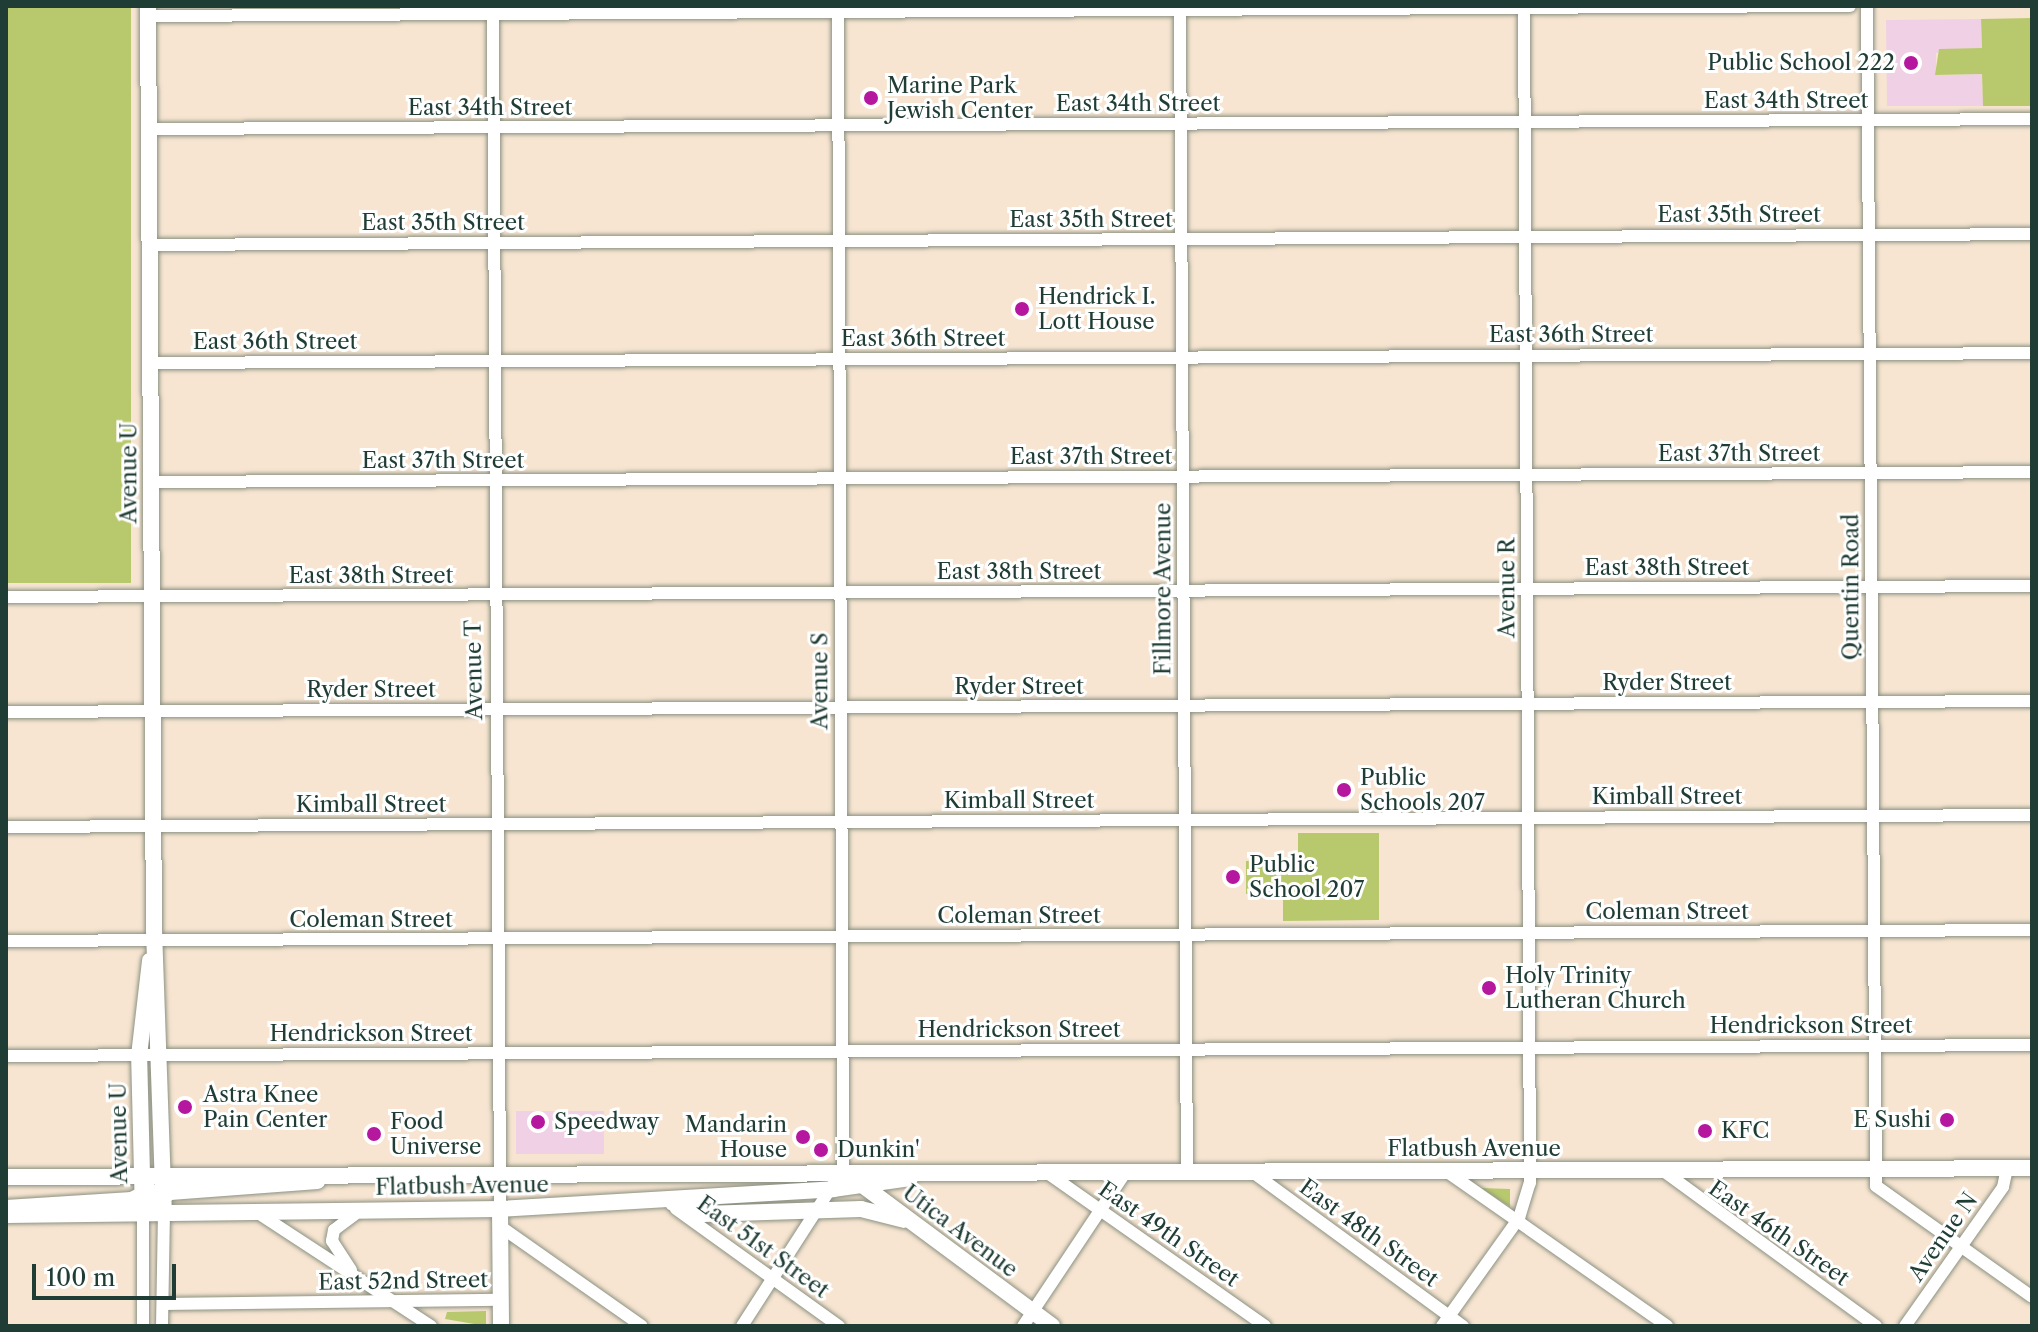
<!DOCTYPE html>
<html>
<head>
<meta charset="utf-8">
<style>
  body { margin:0 }
  #map { position:relative; width:2038px; height:1332px; overflow:hidden; background:#f7e5d1; font-family:"Libre Caslon Text",serif }
  div>[style] { position:absolute }
  [style*='--x'] { left:calc(var(--x)*1px); top:calc(var(--y)*1px); width:calc(var(--w)*1px); rotate:calc(var(--a)*1deg) }
  .built>* { inset:0; background:#f0d0e5; transform-origin:0 0 }
  .green>* { inset:0; background:#b8c96d; transform-origin:0 0 }
  .roads { filter:drop-shadow(0 0 2px #8b9182) drop-shadow(0 0 2px #8b9182) }
  .minor>* { height:12px; margin:-6px; padding:0 6px; transform-origin:6px; border-radius:6px; background:#fff }
  .major>* { height:16px; margin:-8px; padding:0 8px; transform-origin:8px; border-radius:8px; background:#fff }
  .dots>* { width:22px; height:22px; translate:-50% -50%; box-sizing:border-box; border:4px solid #fff; border-radius:50% }
  span { translate:-50% -50%; white-space:nowrap; text-align:center; line-height:1.15; -webkit-text-stroke:6px #fff; paint-order:stroke }
  .poi-label { font-size:22px; color:#1f3d34 }
  .right { translate:-100% -50%; text-align:right }
  .left { translate:0 -50%; text-align:left }
  .street-label { font-size:22px; color:#1f3d34 }
  .frame { position:absolute; inset:0; border:8px solid #1f3d34; pointer-events:none }
  .scale { position:absolute; left:32px; top:1264px; width:144px; height:36px; box-sizing:border-box; border:4px solid #1f3d34; border-top:0; padding-left:10px; font-size:24px; line-height:28px; white-space:nowrap; color:#1f3d34; -webkit-text-stroke:6px #fff; paint-order:stroke }
</style>
</head>
<body>
<div id="map">
  <div class="built">
    <i style="clip-path:polygon(1981px 19px,1982px 49px,1936px 53px,1936px 75px,1982px 74px,1983px 106px,1887px 106px,1886px 20px)"></i>
    <i style="left:516px;top:1111px;width:88px;height:43px"></i>
  </div>
  <div class="green">
    <i style="left:6px;top:6px;width:125px;height:577px"></i>
    <i style="clip-path:polygon(2032px 18px,2032px 106px,1983px 106px,1982px 74px,1935px 75px,1939px 49px,1982px 48px,1981px 19px)"></i>
    <i style="clip-path:polygon(1298px 833px,1379px 833px,1379px 920px,1283px 921px,1283px 894px,1246px 894px,1246px 861px,1298px 860px)"></i>
    <i style="clip-path:polygon(1481px 1188px,1510px 1189px,1510px 1207px)"></i>
    <i style="clip-path:polygon(486px 1311px,486px 1326px,445px 1319px,447px 1312px)"></i>
  </div>
  <div class="roads">
    <div class="minor">
      <i style="--x:1180;--y:6;--w:1167;--a:89.66"></i>
      <i style="--x:1867;--y:6;--w:1180;--a:89.56"></i>
      <i style="--x:1876;--y:1186;--w:191;--a:35.4"></i>
      <i style="--x:493;--y:14;--w:1195;--a:89.66"></i>
      <i style="--x:148;--y:16;--w:1702;--a:-0.34"></i>
      <i style="--x:149;--y:129;--w:1883;--a:-0.3"></i>
      <i style="--x:149;--y:245;--w:1883;--a:-0.33"></i>
      <i style="--x:150;--y:363;--w:1882;--a:-0.3"></i>
      <i style="--x:151;--y:482;--w:1881;--a:-0.3"></i>
      <i style="--x:6;--y:597;--w:2026;--a:-0.31"></i>
      <i style="--x:6;--y:712;--w:2026;--a:-0.31"></i>
      <i style="--x:6;--y:827;--w:2026;--a:-0.34"></i>
      <i style="--x:6;--y:941;--w:2026;--a:-0.31"></i>
      <i style="--x:6;--y:1056;--w:2026;--a:-0.31"></i>
      <i style="--x:1662;--y:1170;--w:265;--a:36.1"></i>
      <i style="--x:1251;--y:1171;--w:263;--a:36.2"></i>
      <i style="--x:1446;--y:1171;--w:270;--a:35"></i>
      <i style="--x:1049;--y:1174;--w:264;--a:35.1"></i>
      <i style="--x:676;--y:1209;--w:201;--a:35.7"></i>
      <i style="--x:258;--y:1213;--w:207;--a:33.2"></i>
      <i style="--x:143;--y:1215;--w:111;--a:90"></i>
      <i style="--x:501;--y:1227;--w:172;--a:35.1"></i>
      <i style="--x:351;--y:1270;--w:35;--a:-123"></i>
      <i style="--x:332;--y:1241;--w:11;--a:-80"></i>
      <i style="--x:334;--y:1230;--w:26;--a:-37"></i>
      <i style="--x:163;--y:1304;--w:338;--a:-0.7"></i>
      <i style="--x:162;--y:1326;--w:112;--a:-89"></i>
      <i style="--x:742;--y:1326;--w:187;--a:-57.2"></i>
      <i style="--x:843;--y:1169;--w:1163;--a:-90.25"></i>
      <i style="--x:1023;--y:1326;--w:184;--a:-56.3"></i>
      <i style="--x:1442;--y:1326;--w:133;--a:-54.5"></i>
      <i style="--x:1519;--y:1218;--w:37;--a:-73"></i>
      <i style="--x:1530;--y:1183;--w:1177;--a:-90.29"></i>
      <i style="--x:1905;--y:1326;--w:170;--a:-54.8"></i>
      <i style="--x:2003;--y:1187;--w:19;--a:-78"></i>
    </div>
    <div class="major">
      <i style="--x:148;--y:6;--w:924;--a:89.63"></i>
      <i style="--x:154;--y:930;--w:284;--a:88"></i>
      <i style="--x:6;--y:1177;--w:2026;--a:-0.25"></i>
      <i style="--x:861;--y:1184;--w:238;--a:36.6"></i>
      <i style="--x:156;--y:1201;--w:17;--a:-33"></i>
      <i style="--x:170;--y:1192;--w:148;--a:-4.3"></i>
      <i style="--x:673;--y:1203;--w:32;--a:20"></i>
      <i style="--x:703;--y:1214;--w:158;--a:-1.8"></i>
      <i style="--x:861;--y:1209;--w:44;--a:14.3"></i>
      <i style="--x:6;--y:1208;--w:126;--a:-3.6"></i>
      <i style="--x:132;--y:1200;--w:20;--a:-27"></i>
      <i style="--x:500;--y:1209;--w:117;--a:89.5"></i>
      <i style="--x:6;--y:1215;--w:494;--a:-0.7"></i>
      <i style="--x:500;--y:1209;--w:334;--a:-3.4"></i>
      <i style="--x:833;--y:1189;--w:78;--a:-8.1"></i>
      <i style="--x:143;--y:1215;--w:159;--a:-91.4"></i>
      <i style="--x:139;--y:1056;--w:96;--a:-83.4"></i>
    </div>
  </div>
  <div class="dots">
    <i style="left:1911px;top:63px;background:#b5179e"></i>
    <i style="left:871px;top:98px;background:#b5179e"></i>
    <i style="left:1022px;top:309px;background:#b5179e"></i>
    <i style="left:1344px;top:790px;background:#b5179e"></i>
    <i style="left:1233px;top:877px;background:#b5179e"></i>
    <i style="left:1489px;top:988px;background:#b5179e"></i>
    <i style="left:185px;top:1107px;background:#b5179e"></i>
    <i style="left:1947px;top:1120px;background:#b5179e"></i>
    <i style="left:538px;top:1122px;background:#b5179e"></i>
    <i style="left:1705px;top:1131px;background:#b5179e"></i>
    <i style="left:374px;top:1134px;background:#b5179e"></i>
    <i style="left:803px;top:1137px;background:#b5179e"></i>
    <i style="left:821px;top:1150px;background:#b5179e"></i>
  </div>
  <div class="poi-label">
    <span class="right" style="left:1895px;top:63px">Public School 222</span>
    <span class="left" style="left:887px;top:98px">Marine Park<br>Jewish Center</span>
    <span class="left" style="left:1038px;top:309px">Hendrick I.<br>Lott House</span>
    <span class="left" style="left:1360px;top:790px">Public<br>Schools 207</span>
    <span class="left" style="left:1249px;top:877px">Public<br>School 207</span>
    <span class="left" style="left:1505px;top:988px">Holy Trinity<br>Lutheran Church</span>
    <span class="left" style="left:203px;top:1107px">Astra Knee<br>Pain Center</span>
    <span class="right" style="left:1931px;top:1120px">E Sushi</span>
    <span class="left" style="left:390px;top:1134px">Food<br>Universe</span>
    <span class="left" style="left:554px;top:1122px">Speedway</span>
    <span class="right" style="left:787px;top:1137px">Mandarin<br>House</span>
    <span class="left" style="left:1721px;top:1131px">KFC</span>
    <span class="left" style="left:837px;top:1150px">Dunkin'</span>
  </div>
  <div class="street-label">
    <span style="left:1786px;top:101px">East 34th Street</span>
    <span style="left:1138px;top:104px">East 34th Street</span>
    <span style="left:490px;top:108px">East 34th Street</span>
    <span style="left:1739px;top:215px">East 35th Street</span>
    <span style="left:1091px;top:220px">East 35th Street</span>
    <span style="left:443px;top:223px">East 35th Street</span>
    <span style="left:1571px;top:335px">East 36th Street</span>
    <span style="left:923px;top:339px">East 36th Street</span>
    <span style="left:275px;top:342px">East 36th Street</span>
    <span style="left:1739px;top:454px">East 37th Street</span>
    <span style="left:1091px;top:457px">East 37th Street</span>
    <span style="left:443px;top:461px">East 37th Street</span>
    <span style="left:129px;top:473px;rotate:-90deg">Avenue U</span>
    <span style="left:1667px;top:568px">East 38th Street</span>
    <span style="left:1019px;top:572px">East 38th Street</span>
    <span style="left:371px;top:576px">East 38th Street</span>
    <span style="left:1851px;top:587px;rotate:-90deg">Quentin Road</span>
    <span style="left:1507px;top:588px;rotate:-90deg">Avenue R</span>
    <span style="left:1163px;top:589px;rotate:-90deg">Fillmore Avenue</span>
    <span style="left:474px;top:670px;rotate:-91deg">Avenue T</span>
    <span style="left:820px;top:681px;rotate:-90deg">Avenue S</span>
    <span style="left:1667px;top:683px">Ryder Street</span>
    <span style="left:1019px;top:687px">Ryder Street</span>
    <span style="left:371px;top:690px">Ryder Street</span>
    <span style="left:1667px;top:797px">Kimball Street</span>
    <span style="left:1019px;top:801px">Kimball Street</span>
    <span style="left:371px;top:805px">Kimball Street</span>
    <span style="left:1667px;top:912px">Coleman Street</span>
    <span style="left:1019px;top:916px">Coleman Street</span>
    <span style="left:371px;top:920px">Coleman Street</span>
    <span style="left:1811px;top:1026px">Hendrickson Street</span>
    <span style="left:1019px;top:1030px">Hendrickson Street</span>
    <span style="left:371px;top:1034px">Hendrickson Street</span>
    <span style="left:119px;top:1133px;rotate:-91deg">Avenue U</span>
    <span style="left:1474px;top:1149px">Flatbush Avenue</span>
    <span style="left:462px;top:1186px;rotate:-1deg">Flatbush Avenue</span>
    <span style="left:960px;top:1231px;rotate:37deg">Utica Avenue</span>
    <span style="left:1369px;top:1233px;rotate:36deg">East 48th Street</span>
    <span style="left:1779px;top:1233px;rotate:35deg">East 46th Street</span>
    <span style="left:1169px;top:1234px;rotate:35deg">East 49th Street</span>
    <span style="left:1943px;top:1237px;rotate:-55deg">Avenue N</span>
    <span style="left:763px;top:1247px;rotate:36deg">East 51st Street</span>
    <span style="left:403px;top:1281px;rotate:-1deg">East 52nd Street</span>
  </div>
  <div class="frame"></div>
  <div class="scale">100 m</div>
</div>
</body>
</html>
